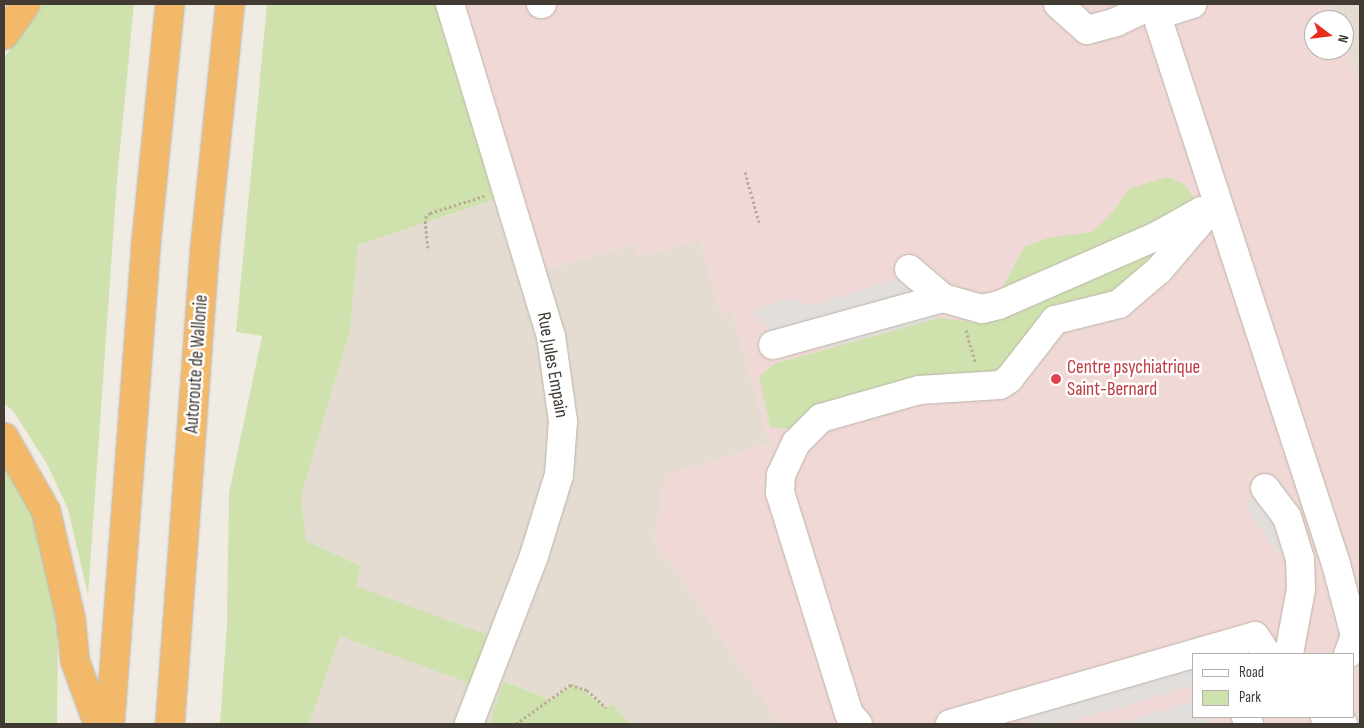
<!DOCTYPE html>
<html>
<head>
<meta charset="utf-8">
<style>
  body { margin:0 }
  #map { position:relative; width:1364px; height:728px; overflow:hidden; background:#f0ebe3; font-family:"Sofia Sans Condensed",sans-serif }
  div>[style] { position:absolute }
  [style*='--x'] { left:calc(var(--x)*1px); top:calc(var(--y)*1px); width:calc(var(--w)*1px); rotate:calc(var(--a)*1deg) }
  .residential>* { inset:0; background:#e4dcd1 }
  .medical>* { inset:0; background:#f0d8d6 }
  .green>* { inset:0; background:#cfe2ae }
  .parking>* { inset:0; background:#e1dedb }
  .path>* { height:3px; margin-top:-1.5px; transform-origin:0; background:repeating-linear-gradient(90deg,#bbac99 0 2.5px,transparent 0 5px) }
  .roads { filter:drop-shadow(0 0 1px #bdb4a9) drop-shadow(0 0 1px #bdb4a9) }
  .minor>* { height:28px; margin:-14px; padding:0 14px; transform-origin:14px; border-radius:14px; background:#fff }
  .highway>* { height:28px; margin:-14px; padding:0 14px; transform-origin:14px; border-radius:14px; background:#f3b96b }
  .dots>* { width:14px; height:14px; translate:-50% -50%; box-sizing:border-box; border:2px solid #fff; border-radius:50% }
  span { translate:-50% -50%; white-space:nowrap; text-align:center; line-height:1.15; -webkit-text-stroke:5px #fff; paint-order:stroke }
  .street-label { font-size:19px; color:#413b34 }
  .health-label { font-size:19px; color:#be3a42 }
  .left { translate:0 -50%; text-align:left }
  .frame { position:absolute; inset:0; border:5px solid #413b34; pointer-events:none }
  .legend { position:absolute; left:1192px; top:653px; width:162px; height:65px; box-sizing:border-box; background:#fff; border:1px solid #b3b1ae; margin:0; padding:6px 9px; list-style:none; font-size:15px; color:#413b34 }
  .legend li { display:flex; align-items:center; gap:10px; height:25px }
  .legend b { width:25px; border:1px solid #b3b1ae }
  .north { position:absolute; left:1304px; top:10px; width:50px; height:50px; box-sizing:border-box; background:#fff; border:1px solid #b3b1ae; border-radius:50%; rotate:105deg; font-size:14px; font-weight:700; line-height:20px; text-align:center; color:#413b34 }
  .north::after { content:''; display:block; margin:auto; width:18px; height:22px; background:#ea2c20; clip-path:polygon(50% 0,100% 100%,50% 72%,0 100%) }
</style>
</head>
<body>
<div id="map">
  <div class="residential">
    <i style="clip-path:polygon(1329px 4px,1360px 4px,1360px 82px,1344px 42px,1344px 20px,1335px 20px)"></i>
    <i style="clip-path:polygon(508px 195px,533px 273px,634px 244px,638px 257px,699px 239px,721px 314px,732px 311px,770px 444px,666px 475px,654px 541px,781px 724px,630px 724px,612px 704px,606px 708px,587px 690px,569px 685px,550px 700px,505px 681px,489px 724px,309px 724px,340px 636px,468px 628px,355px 586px,361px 566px,306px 541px,301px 497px,350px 330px,358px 245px)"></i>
  </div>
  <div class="medical">
    <i style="clip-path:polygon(evenodd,450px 4px,1329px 4px,1335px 20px,1314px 20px,1314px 50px,1344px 50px,1344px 42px,1360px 82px,1360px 724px,781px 724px,654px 541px,666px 475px,770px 443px,732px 312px,721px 314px,699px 240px,638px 257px,633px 244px,533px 273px,450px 4px,1193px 654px,1353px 654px,1353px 717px,1193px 717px,1193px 654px)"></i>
  </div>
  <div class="green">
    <i style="clip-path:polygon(43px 4px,134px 4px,117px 180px,88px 595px,68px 509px,47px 464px,14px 412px,4px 403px,4px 58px)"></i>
    <i style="clip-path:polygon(267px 4px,450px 4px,508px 195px,358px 245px,350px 330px,301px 497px,306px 541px,361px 566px,356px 586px,501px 640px,483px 688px,340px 636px,309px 724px,220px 724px,227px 624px,229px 493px,262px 336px,236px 332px)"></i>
    <i style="clip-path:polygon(1167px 177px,1184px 184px,1193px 196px,1193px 215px,1159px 270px,1055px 320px,1003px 372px,807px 430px,770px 427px,759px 377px,774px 364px,938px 318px,971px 322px,985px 320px,1024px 247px,1048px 238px,1092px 232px,1114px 211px,1129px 189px)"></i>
    <i style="clip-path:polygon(4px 453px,23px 487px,44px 549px,58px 630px,57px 724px,4px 724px)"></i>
    <i style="clip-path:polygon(504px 681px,550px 700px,570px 685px,577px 685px,606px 708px,612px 704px,630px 724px,489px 724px)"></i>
  </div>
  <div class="parking">
    <i style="clip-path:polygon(902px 278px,930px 302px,924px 303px,938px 318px,825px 349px,808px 335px,781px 342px,752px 311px,791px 298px,808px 306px)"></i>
    <i style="clip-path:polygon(1265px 488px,1297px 548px,1279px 555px,1245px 505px)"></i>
    <i style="clip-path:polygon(1193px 654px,1193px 686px,1062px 724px,1029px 724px,1023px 704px)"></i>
    <i style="clip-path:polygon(1193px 702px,1193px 717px,1208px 717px,1210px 724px,1116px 724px)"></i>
  </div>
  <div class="path">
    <i style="--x:745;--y:172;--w:52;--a:74.4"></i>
    <i style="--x:428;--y:248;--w:30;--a:-96"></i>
    <i style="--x:425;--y:218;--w:7;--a:-45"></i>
    <i style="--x:430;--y:213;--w:57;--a:-17.5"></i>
    <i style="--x:966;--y:330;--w:33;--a:74"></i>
    <i style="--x:516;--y:724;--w:67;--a:-35.8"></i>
    <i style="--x:570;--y:685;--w:18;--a:16"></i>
    <i style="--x:587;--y:690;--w:26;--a:43"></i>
  </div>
  <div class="roads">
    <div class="minor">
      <i style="--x:450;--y:4;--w:347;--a:73.1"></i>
      <i style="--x:551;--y:336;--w:86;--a:82"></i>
      <i style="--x:563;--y:421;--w:54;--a:94.2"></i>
      <i style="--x:559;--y:475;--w:85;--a:107.2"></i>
      <i style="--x:534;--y:556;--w:180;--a:111.2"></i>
      <i style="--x:541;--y:4;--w:1;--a:0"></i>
      <i style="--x:1058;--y:4;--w:39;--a:42"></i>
      <i style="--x:1087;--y:30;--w:30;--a:-15"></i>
      <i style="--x:1116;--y:22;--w:42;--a:-25.3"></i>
      <i style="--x:1153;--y:4;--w:589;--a:71.9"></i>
      <i style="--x:1336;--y:564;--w:74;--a:75.2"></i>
      <i style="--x:1355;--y:636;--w:19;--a:111"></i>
      <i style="--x:1157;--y:15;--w:37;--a:-17"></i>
      <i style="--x:909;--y:269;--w:45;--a:40.5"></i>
      <i style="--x:943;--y:298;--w:41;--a:15.8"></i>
      <i style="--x:982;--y:309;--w:17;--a:-13"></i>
      <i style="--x:999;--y:305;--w:172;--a:-23.6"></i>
      <i style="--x:1157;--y:236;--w:51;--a:-29.6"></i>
      <i style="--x:773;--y:345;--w:176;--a:-15.5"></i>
      <i style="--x:1265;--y:488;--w:36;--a:53"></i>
      <i style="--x:1287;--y:517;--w:44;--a:72.8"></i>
      <i style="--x:1300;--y:559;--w:30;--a:88"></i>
      <i style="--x:1301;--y:589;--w:66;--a:100.5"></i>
      <i style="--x:1246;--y:717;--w:8;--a:67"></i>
      <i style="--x:1325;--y:718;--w:19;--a:18"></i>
      <i style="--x:858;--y:724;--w:13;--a:-132"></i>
      <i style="--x:849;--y:714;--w:232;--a:-107.3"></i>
      <i style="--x:780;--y:493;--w:18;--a:-87"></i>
      <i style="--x:781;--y:475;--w:35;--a:-65"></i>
      <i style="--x:796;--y:443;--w:35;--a:-45"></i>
      <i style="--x:821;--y:418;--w:102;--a:-15.9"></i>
      <i style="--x:919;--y:390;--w:81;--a:-3.5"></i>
      <i style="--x:1000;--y:385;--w:11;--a:-34"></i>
      <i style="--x:1009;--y:379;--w:75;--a:-52.1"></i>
      <i style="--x:1055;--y:320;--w:66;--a:-14"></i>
      <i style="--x:1119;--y:304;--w:52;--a:-40.4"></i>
      <i style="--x:1159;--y:270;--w:89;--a:-49.5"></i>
      <i style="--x:950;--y:724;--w:317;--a:-16.1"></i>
      <i style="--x:1255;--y:636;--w:22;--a:56"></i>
    </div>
    <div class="highway">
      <i style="--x:4;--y:35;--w:38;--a:-55"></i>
      <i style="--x:4;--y:437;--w:85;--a:60.4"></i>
      <i style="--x:46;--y:511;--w:111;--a:77"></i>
      <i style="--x:71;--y:619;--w:42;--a:84.6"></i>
      <i style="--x:75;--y:661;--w:67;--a:69.9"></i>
      <i style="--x:110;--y:724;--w:481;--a:-85.7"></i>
      <i style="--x:146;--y:244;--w:241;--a:-84.3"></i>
      <i style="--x:170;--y:724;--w:478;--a:-85.8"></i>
      <i style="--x:205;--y:247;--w:244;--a:-84.1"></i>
    </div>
  </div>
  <div class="dots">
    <i style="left:1056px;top:379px;background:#e0444e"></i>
  </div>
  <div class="street-label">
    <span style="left:197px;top:364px;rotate:-86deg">Autoroute de Wallonie</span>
    <span style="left:552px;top:365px;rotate:80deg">Rue Jules Empain</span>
  </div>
  <div class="health-label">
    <span class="left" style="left:1067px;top:379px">Centre psychiatrique<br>Saint-Bernard</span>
  </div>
  <div class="frame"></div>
  <ul class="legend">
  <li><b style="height:6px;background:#fff"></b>Road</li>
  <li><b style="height:14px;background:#cfe2ae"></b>Park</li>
  </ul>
  <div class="north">N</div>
</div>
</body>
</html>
